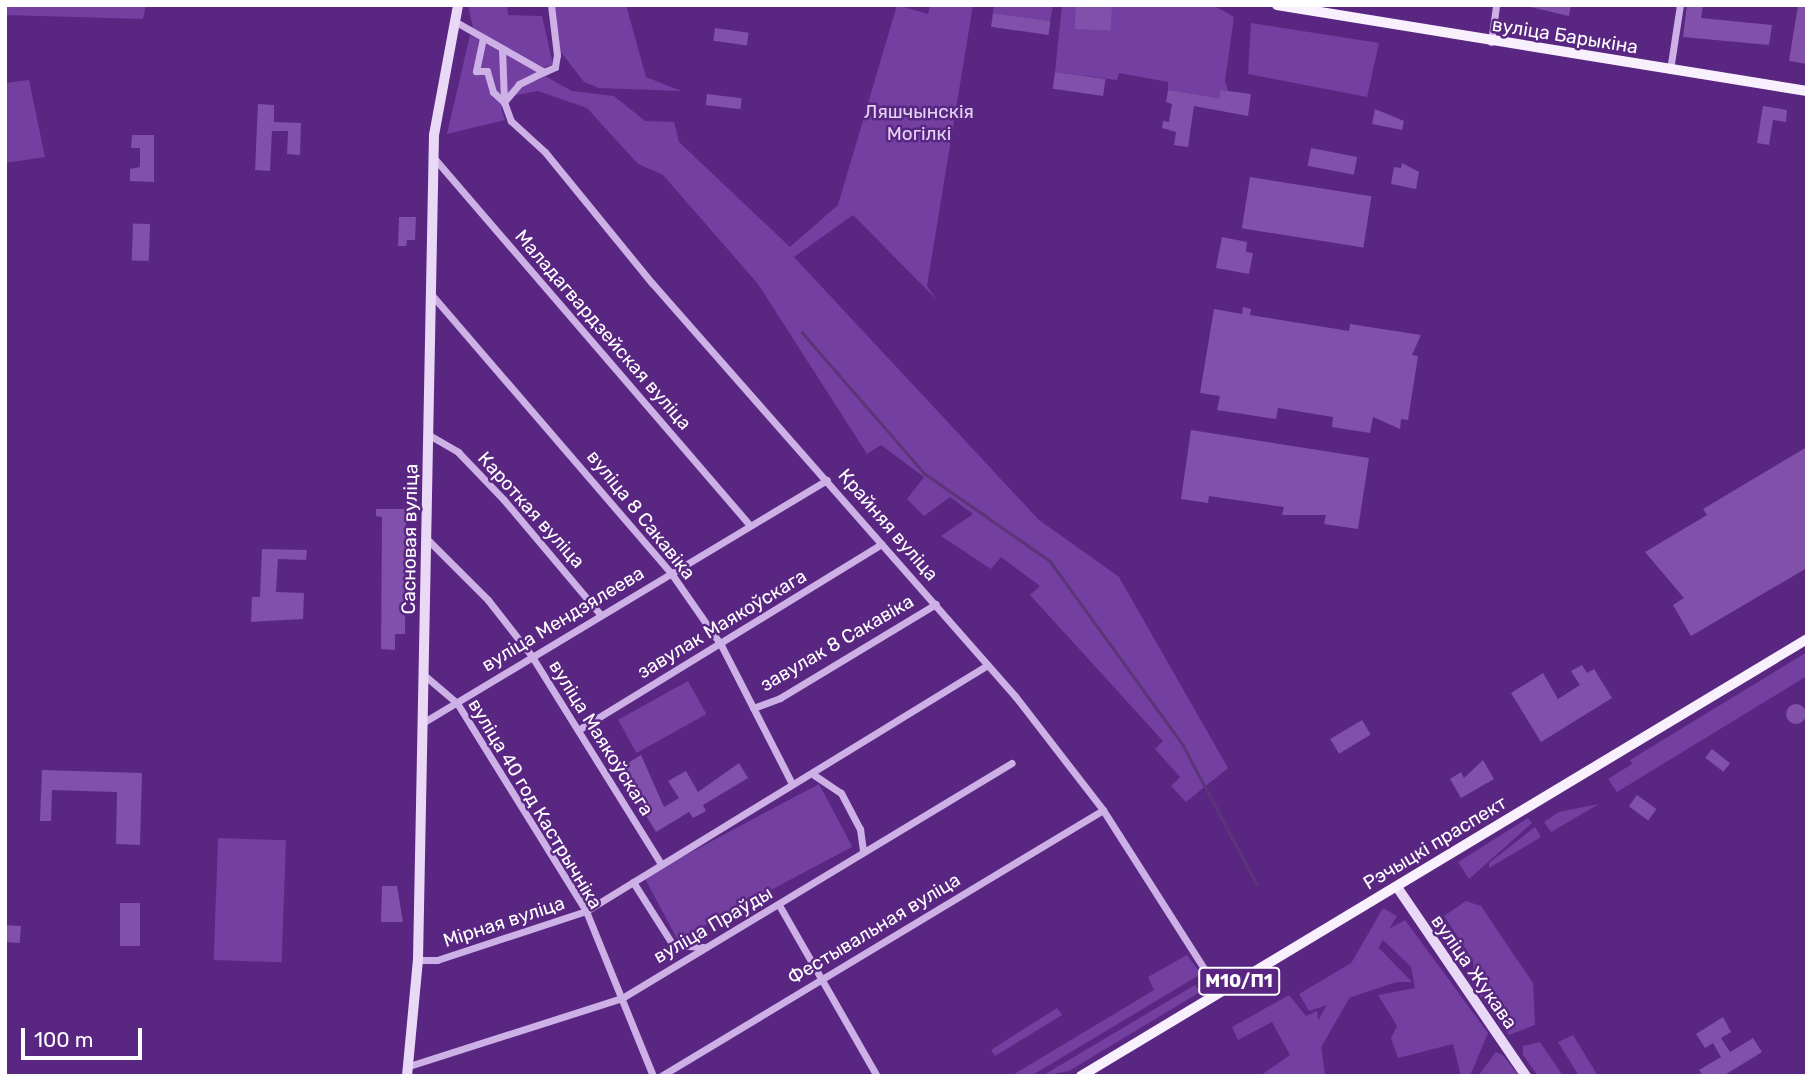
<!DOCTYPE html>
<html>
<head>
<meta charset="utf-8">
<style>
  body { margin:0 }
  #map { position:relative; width:1812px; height:1081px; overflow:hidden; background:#592782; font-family:Rubik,sans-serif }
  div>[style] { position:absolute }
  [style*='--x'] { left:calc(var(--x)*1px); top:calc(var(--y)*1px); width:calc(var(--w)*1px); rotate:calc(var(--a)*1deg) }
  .green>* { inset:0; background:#733fa0; transform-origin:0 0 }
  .stream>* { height:2.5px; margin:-1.25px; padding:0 1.25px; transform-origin:1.25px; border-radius:1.25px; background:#5b3578 }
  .building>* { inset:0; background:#8050aa; transform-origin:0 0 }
  .round { border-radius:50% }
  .street>* { height:7px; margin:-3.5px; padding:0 3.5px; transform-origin:3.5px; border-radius:3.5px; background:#cdb0e6 }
  .secondary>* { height:10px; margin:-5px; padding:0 5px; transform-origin:5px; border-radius:5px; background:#e9d9f6 }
  .primary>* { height:10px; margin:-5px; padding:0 5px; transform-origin:5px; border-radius:5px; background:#f8f1fd }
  span { translate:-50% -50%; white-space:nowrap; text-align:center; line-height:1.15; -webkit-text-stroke:5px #592782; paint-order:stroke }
  .shield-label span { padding:2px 5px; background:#592782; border:2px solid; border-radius:5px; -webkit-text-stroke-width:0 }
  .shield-label { font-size:18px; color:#fff; font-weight:700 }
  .street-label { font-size:19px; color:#fff }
  .park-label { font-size:19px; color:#e5d3f5 }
  .frame { position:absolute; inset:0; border:7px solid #fff; pointer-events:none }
  .scale { position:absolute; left:21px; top:1028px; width:121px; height:32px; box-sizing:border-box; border:4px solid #fff; border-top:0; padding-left:9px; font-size:21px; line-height:24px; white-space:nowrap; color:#fff; -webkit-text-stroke:5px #592782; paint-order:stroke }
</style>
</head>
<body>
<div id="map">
  <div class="green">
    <i style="clip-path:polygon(5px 5px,146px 5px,143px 19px,5px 15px)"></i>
    <i style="clip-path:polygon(507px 5px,508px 15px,542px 16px,553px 64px,544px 68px,473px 28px,468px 5px)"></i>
    <i style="clip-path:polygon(555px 5px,626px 5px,646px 77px,681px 91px,599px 88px,584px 82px,560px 51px)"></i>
    <i style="clip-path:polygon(897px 5px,928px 14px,930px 5px,973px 5px,927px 286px,937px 300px,853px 215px,794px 257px,1039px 520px,1119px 577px,1228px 768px,1186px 802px,1171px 786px,1180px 777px,1155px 749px,1163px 741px,1030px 595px,1040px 586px,1001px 557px,991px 569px,941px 536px,973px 514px,950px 497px,924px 516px,907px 499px,924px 477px,881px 445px,867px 454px,758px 284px,663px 175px,638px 164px,587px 108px,538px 91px,516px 95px,501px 108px,505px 120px,447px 134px,470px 35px,572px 91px,614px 96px,645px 121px,674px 122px,679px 142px,790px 247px,838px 205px)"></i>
    <i style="clip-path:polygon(994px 5px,1053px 5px,1050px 21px,993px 13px)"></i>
    <i style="clip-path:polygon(1062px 5px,1212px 5px,1222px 10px,1234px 17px,1225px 81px,1228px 91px,1220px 90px,1219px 98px,1168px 90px,1168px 82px,1119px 73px,1117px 80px,1055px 72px)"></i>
    <i style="clip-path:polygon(1251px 23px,1379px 43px,1367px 97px,1248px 74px)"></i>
    <i style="clip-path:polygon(29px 80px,45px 157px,5px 163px,5px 83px)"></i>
    <i style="clip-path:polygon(1807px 652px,1807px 676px,1617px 792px,1608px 779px,1632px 764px,1630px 760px)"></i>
    <i style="left:688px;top:681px;width:38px;height:80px;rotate:61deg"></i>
    <i style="left:819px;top:784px;width:71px;height:198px;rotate:62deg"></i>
    <i style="clip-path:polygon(1599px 804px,1551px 832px,1544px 822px,1559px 812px)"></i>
    <i style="clip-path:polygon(1528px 818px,1532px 823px,1469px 879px,1458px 862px)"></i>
    <i style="clip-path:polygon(1535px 827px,1541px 837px,1489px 868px,1489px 863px)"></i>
    <i style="left:218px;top:838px;width:68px;height:122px;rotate:2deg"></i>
    <i style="clip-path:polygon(1466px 901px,1481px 906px,1533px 983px,1535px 1025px,1509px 1035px,1474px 987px,1473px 960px,1444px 916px)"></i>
    <i style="left:1383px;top:908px;width:16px;height:179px;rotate:30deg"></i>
    <i style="clip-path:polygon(1405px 920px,1488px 1033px,1470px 1076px,1461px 1076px,1453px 1044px,1398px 1058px,1391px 1038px,1397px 1026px,1378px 995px,1415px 988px,1411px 967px,1378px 935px)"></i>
    <i style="clip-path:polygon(1378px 947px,1412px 982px,1397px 982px,1309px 1011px,1299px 994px)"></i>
    <i style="clip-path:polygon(1187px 955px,1201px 974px,1031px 1076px,1011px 1076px,1154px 990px,1148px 977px)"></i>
    <i style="clip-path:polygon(1195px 985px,1200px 992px,1069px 1071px,1042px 1076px)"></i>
    <i style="clip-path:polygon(1289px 995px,1306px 1016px,1317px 1011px,1325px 1076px,1260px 1076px,1290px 1055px,1272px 1022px,1238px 1040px,1232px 1027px)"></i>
    <i style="clip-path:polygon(1057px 1008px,1062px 1015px,995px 1056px,991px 1050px)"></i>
    <i style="clip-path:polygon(1573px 1035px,1598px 1076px,1579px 1076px,1558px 1042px)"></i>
    <i style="clip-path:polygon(1540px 1042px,1563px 1076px,1538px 1076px,1523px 1055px,1523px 1046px)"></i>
    <i style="clip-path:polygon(1496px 1052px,1503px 1055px,1519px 1076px,1478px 1076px)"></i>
  </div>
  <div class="stream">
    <i style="--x:802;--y:332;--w:186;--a:49.1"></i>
    <i style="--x:924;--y:473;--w:154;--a:34.9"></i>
    <i style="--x:1050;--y:561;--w:227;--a:54.1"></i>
    <i style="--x:1183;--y:745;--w:157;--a:62"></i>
  </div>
  <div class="building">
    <i style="left:1076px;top:5px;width:36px;height:24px;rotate:3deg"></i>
    <i style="clip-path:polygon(1522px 5px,1571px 5px,1569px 16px)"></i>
    <i style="clip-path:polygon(1687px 5px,1703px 5px,1701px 18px,1772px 25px,1769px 45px,1683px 37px)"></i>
    <i style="clip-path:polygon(1798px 5px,1807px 5px,1807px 64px,1789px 61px)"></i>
    <i style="left:993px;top:13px;width:58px;height:14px;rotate:8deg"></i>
    <i style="left:715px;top:28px;width:34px;height:13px;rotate:8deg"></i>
    <i style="left:1055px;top:72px;width:51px;height:17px;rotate:8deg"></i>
    <i style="clip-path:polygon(1168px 90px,1219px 98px,1220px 90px,1251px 94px,1248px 116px,1194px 106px,1188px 147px,1174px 145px,1176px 132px,1162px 128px,1163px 121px,1169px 122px,1172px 104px,1166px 102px)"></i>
    <i style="left:707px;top:94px;width:35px;height:11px;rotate:7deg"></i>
    <i style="clip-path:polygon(258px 104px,274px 105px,274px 122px,301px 123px,300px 155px,287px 154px,288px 131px,272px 131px,270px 171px,255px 170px)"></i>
    <i style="clip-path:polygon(1763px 106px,1787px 110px,1786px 122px,1773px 120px,1769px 145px,1757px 143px)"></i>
    <i style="clip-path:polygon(1375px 109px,1404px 121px,1402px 130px,1372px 124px)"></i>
    <i style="clip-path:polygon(132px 135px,154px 135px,154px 182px,130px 181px,130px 169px,140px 167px,140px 148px,131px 148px)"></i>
    <i style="left:1311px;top:148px;width:47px;height:18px;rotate:11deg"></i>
    <i style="clip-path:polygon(1402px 163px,1419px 172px,1416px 189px,1391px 184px,1394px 167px,1401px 168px)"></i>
    <i style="left:1250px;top:177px;width:123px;height:52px;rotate:9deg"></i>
    <i style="clip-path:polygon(399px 217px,416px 217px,415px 240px,407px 240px,406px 246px,398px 246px)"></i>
    <i style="left:150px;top:224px;width:37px;height:17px;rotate:92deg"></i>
    <i style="clip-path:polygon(1222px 237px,1247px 242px,1246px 252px,1253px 253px,1249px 274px,1216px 268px)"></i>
    <i style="clip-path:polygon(1243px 307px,1251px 309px,1250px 315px,1349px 331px,1350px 324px,1421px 335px,1412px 355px,1418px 356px,1408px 420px,1401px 419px,1400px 429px,1373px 417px,1370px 433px,1332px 427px,1333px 417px,1278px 408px,1276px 419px,1217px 410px,1220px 396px,1200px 393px,1214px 309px,1242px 314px)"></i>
    <i style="clip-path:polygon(1191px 430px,1369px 458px,1358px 529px,1324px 524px,1326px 515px,1282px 515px,1284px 507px,1209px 496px,1208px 503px,1181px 499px)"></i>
    <i style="clip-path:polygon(1807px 447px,1807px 568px,1691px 636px,1673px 605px,1684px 598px,1645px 552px,1707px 515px,1703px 509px)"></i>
    <i style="clip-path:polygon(376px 509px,406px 509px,405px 634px,395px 634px,395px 650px,381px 649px,382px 517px,376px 516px)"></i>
    <i style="clip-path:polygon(262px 549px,307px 550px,306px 560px,278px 559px,276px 592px,304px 593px,303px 619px,251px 622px,252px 597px,260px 597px)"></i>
    <i style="clip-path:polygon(1582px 665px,1587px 673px,1594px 669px,1612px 698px,1541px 742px,1511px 693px,1543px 673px,1558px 699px,1580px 685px,1571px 671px)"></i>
    <i class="round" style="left:1786px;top:704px;width:20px;height:20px"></i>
    <i style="left:1362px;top:720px;width:17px;height:37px;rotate:59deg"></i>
    <i style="left:1712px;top:749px;width:23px;height:11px;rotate:38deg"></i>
    <i style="clip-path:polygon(641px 755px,664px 807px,679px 798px,668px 781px,686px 771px,698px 792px,739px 763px,748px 778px,703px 805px,706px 811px,693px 818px,689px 812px,656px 832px,618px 769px)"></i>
    <i style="clip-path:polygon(1483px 760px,1494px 779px,1461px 798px,1450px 779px,1461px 772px,1464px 778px)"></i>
    <i style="clip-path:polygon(42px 770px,142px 773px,140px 845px,116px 844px,117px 792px,52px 790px,51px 821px,40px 821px)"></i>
    <i style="left:1637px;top:795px;width:24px;height:14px;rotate:36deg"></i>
    <i style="clip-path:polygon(382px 886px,397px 886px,403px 922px,381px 922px)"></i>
    <i style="left:120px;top:903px;width:20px;height:43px"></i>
    <i style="left:5px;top:925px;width:16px;height:17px;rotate:4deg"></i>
    <i style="clip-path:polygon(1723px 1017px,1731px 1032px,1721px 1038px,1730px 1052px,1753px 1038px,1762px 1052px,1723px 1076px,1703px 1076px,1699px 1070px,1721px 1057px,1713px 1043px,1705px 1048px,1696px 1034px)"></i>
  </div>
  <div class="street">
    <i style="--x:456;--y:22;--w:101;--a:29.6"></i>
    <i style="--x:544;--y:72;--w:12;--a:-24"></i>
    <i style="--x:555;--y:67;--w:12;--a:-81"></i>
    <i style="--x:557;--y:55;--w:50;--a:-96.8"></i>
    <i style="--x:483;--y:38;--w:34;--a:102"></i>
    <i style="--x:476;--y:71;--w:11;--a:0"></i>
    <i style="--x:487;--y:71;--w:22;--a:74"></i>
    <i style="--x:493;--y:92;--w:15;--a:42"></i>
    <i style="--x:504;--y:102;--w:23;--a:-50"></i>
    <i style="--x:519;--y:84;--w:28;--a:-26"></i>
    <i style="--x:1491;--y:42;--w:37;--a:-82"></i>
    <i style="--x:502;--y:49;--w:53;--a:87.8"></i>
    <i style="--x:504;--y:102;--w:20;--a:70"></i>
    <i style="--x:511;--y:121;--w:46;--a:42.4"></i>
    <i style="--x:545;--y:152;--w:169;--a:50.8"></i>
    <i style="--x:652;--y:283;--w:550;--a:48.69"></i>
    <i style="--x:1015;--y:696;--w:144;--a:52.3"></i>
    <i style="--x:1103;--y:810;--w:216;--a:57.5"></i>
    <i style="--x:1670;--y:70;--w:66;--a:-81.3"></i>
    <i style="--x:434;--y:158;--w:483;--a:49.3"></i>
    <i style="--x:431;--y:294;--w:368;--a:49.3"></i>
    <i style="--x:671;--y:573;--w:88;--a:55.2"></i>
    <i style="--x:721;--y:645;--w:154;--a:62.9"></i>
    <i style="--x:429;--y:435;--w:34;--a:30"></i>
    <i style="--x:458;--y:452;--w:66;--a:46.2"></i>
    <i style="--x:504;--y:500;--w:150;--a:49.9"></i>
    <i style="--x:427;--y:539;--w:86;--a:45"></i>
    <i style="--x:488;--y:600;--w:70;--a:52"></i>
    <i style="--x:531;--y:655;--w:246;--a:58.1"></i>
    <i style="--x:424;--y:675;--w:43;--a:40.3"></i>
    <i style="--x:457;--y:703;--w:245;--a:58.2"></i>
    <i style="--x:586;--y:911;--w:178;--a:67.9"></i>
    <i style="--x:753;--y:708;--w:29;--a:-20"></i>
    <i style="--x:780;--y:698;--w:182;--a:-31.1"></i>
    <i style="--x:424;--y:722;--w:470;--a:-31"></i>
    <i style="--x:578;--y:730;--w:356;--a:-31.5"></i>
    <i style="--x:814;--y:775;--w:32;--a:34"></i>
    <i style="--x:841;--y:793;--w:41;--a:62.2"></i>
    <i style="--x:860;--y:829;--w:22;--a:82"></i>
    <i style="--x:633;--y:882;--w:75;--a:57.6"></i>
    <i style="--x:673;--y:945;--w:30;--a:4"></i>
    <i style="--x:779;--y:905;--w:197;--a:60.2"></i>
    <i style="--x:418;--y:960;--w:19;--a:0"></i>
    <i style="--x:437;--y:960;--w:157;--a:-18.2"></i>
    <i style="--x:586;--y:911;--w:471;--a:-31.5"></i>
    <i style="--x:409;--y:1066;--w:224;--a:-17.7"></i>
    <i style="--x:622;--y:998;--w:455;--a:-31.1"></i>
    <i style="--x:661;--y:1076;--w:516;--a:-31.04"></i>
  </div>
  <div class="secondary">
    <i style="--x:1397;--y:887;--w:229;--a:55.7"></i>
    <i style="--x:407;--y:1076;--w:117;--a:-84.6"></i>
    <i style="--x:418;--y:960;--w:825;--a:-88.89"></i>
    <i style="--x:434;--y:135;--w:132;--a:-79.5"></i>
  </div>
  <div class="primary">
    <i style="--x:1277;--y:5;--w:537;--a:9.22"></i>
    <i style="--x:1081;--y:1076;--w:847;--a:-31.04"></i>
  </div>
  <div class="shield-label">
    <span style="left:1239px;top:981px">М10/П1</span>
  </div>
  <div class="street-label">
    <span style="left:1565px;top:36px;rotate:9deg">вуліца Барыкіна</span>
    <span style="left:603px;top:330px;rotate:49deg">Маладагвардзейская вуліца</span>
    <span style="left:531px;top:510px;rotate:48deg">Кароткая вуліца</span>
    <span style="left:641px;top:515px;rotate:51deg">вуліца 8 Сакавіка</span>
    <span style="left:888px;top:525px;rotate:49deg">Крайняя вуліца</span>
    <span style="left:410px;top:539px;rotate:-89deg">Сасновая вуліца</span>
    <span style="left:563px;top:619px;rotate:-31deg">вуліца Мендзялеева</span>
    <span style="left:722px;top:624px;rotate:-31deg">завулак Маякоўскага</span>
    <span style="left:837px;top:643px;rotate:-30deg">завулак 8 Сакавіка</span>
    <span style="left:601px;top:738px;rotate:58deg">вуліца Маякоўскага</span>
    <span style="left:535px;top:804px;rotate:59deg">вуліца 40 год Кастрычніка</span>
    <span style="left:1435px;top:843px;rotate:-31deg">Рэчыцкі праспект</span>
    <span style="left:504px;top:922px;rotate:-18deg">Мірная вуліца</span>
    <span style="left:713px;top:925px;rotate:-30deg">вуліца Праўды</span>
    <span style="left:874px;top:929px;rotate:-31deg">Фестывальная вуліца</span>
    <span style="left:1474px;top:972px;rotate:55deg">вуліца Жукава</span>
  </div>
  <div class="park-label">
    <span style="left:919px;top:123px">Ляшчынскія<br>Могілкі</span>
  </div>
  <div class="frame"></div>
  <div class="scale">100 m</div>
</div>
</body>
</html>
